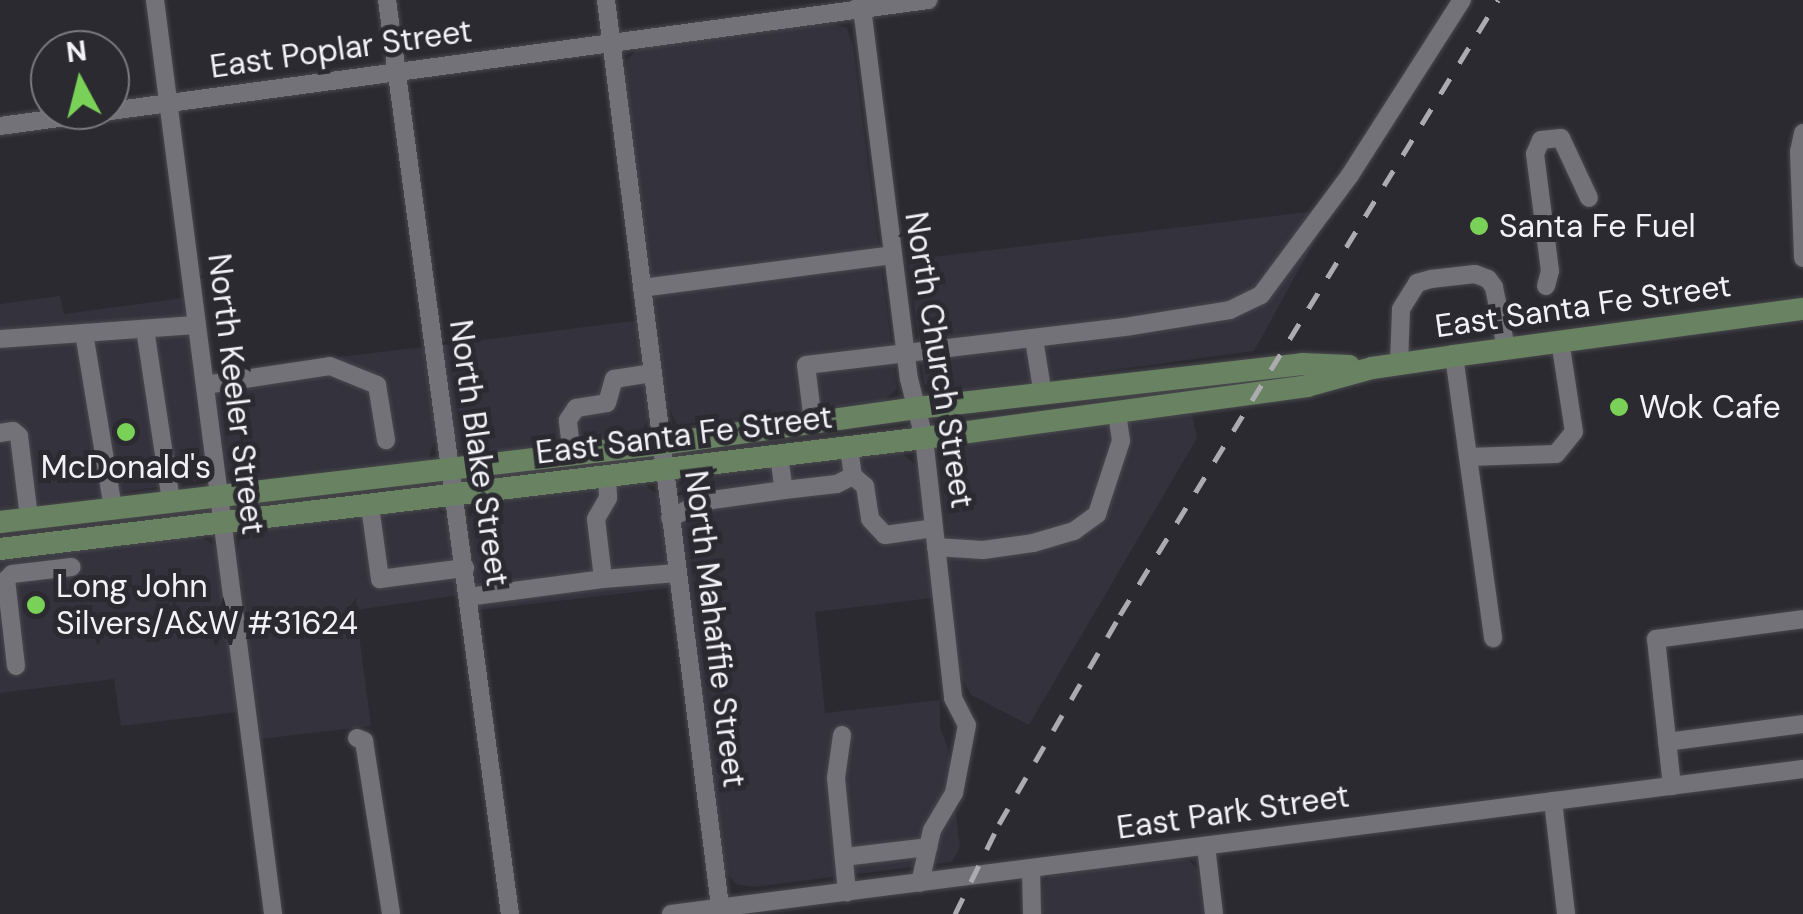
<!DOCTYPE html>
<html>
<head>
<meta charset="utf-8">
<style>
  body { margin:0 }
  #map { position:relative; width:1803px; height:914px; overflow:hidden; background:#2b2a30; font-family:"DM Sans",sans-serif }
  div>[style] { position:absolute }
  [style*='--x'] { left:calc(var(--x)*1px); top:calc(var(--y)*1px); width:calc(var(--w)*1px); rotate:calc(var(--a)*1deg) }
  .built>* { inset:0; background:#33323d }
  .roads { filter:drop-shadow(0 0 2px #49494d) drop-shadow(0 0 2px #49494d) }
  .minor>* { height:18px; margin:-9px; padding:0 9px; transform-origin:9px; border-radius:9px; background:#727278 }
  .major>* { height:22px; margin:-11px; padding:0 11px; transform-origin:11px; border-radius:11px; background:#698362 }
  .rail>* { height:5px; margin-top:-2.5px; transform-origin:0; background:repeating-linear-gradient(90deg,#acabb0 0 18px,transparent 0 36px) }
  .dots>* { width:28px; height:28px; translate:-50% -50%; box-sizing:border-box; border:5px solid #2b2a30; border-radius:50% }
  span { translate:-50% -50%; white-space:nowrap; text-align:center; line-height:1.15; -webkit-text-stroke:10px #2b2a30; paint-order:stroke }
  .street-label { font-size:32px; color:#f2f2f6 }
  .poi-label { font-size:32px; color:#f2f2f6 }
  .left { translate:0 -50%; text-align:left }
  .north { position:absolute; left:30px; top:30px; width:100px; height:100px; box-sizing:border-box; background:#2b2a30; border:2px solid #7b7a7f; border-radius:50%; rotate:353deg; font-size:28px; font-weight:700; line-height:40px; text-align:center; color:#f2f2f6 }
  .north::after { content:''; display:block; margin:auto; width:35px; height:45px; background:#7ad157; clip-path:polygon(50% 0,100% 100%,50% 72%,0 100%) }
</style>
</head>
<body>
<div id="map">
  <div class="built">
    <i style="clip-path:polygon(833px 23px,847px 28px,853px 46px,897px 389px,884px 401px,677px 425px,668px 406px,624px 74px,627px 60px,637px 50px,652px 46px)"></i>
    <i style="clip-path:polygon(1307px 212px,1325px 222px,1254px 351px,943px 393px,924px 384px,908px 260px)"></i>
    <i style="clip-path:polygon(60px 296px,64px 314px,183px 298px,205px 468px,200px 481px,0 509px,0 304px)"></i>
    <i style="clip-path:polygon(640px 320px,650px 413px,642px 432px,471px 456px,460px 451px,455px 439px,443px 345px)"></i>
    <i style="clip-path:polygon(423px 347px,436px 436px,428px 461px,245px 478px,227px 471px,212px 372px)"></i>
    <i style="clip-path:polygon(1192px 414px,1197px 438px,1029px 725px,971px 695px,958px 671px,940px 453px,954px 443px)"></i>
    <i style="clip-path:polygon(900px 451px,919px 468px,932px 598px,815px 612px,825px 713px,940px 700px,940px 727px,948px 748px,960px 847px,952px 862px,754px 887px,736px 884px,724px 871px,679px 487px,694px 475px)"></i>
    <i style="clip-path:polygon(642px 482px,658px 495px,670px 588px,480px 610px,469px 519px,478px 502px)"></i>
    <i style="clip-path:polygon(434px 508px,445px 515px,450px 526px,460px 595px,356px 610px,371px 726px,261px 739px,237px 554px,240px 535px,251px 529px)"></i>
    <i style="clip-path:polygon(198px 536px,213px 544px,218px 557px,237px 712px,121px 726px,114px 679px,0 693px,0 559px)"></i>
    <i style="clip-path:polygon(1175px 858px,1190px 861px,1197px 869px,1204px 914px,1041px 914px,1043px 883px,1050px 876px)"></i>
  </div>
  <div class="roads">
    <div class="minor">
      <i style="--x:155;--y:0;--w:922;--a:82.64"></i>
      <i style="--x:387;--y:0;--w:922;--a:82.34"></i>
      <i style="--x:606;--y:0;--w:921;--a:82.83"></i>
      <i style="--x:861;--y:0;--w:382;--a:82.8"></i>
      <i style="--x:909;--y:379;--w:61;--a:75.7"></i>
      <i style="--x:924;--y:438;--w:262;--a:83.6"></i>
      <i style="--x:953;--y:698;--w:30;--a:63"></i>
      <i style="--x:967;--y:725;--w:69;--a:100.8"></i>
      <i style="--x:954;--y:793;--w:43;--a:120.7"></i>
      <i style="--x:932;--y:830;--w:54;--a:102.8"></i>
      <i style="--x:0;--y:126;--w:937;--a:-7.73"></i>
      <i style="--x:1803;--y:133;--w:19;--a:102"></i>
      <i style="--x:1799;--y:152;--w:106;--a:87.8"></i>
      <i style="--x:1546;--y:286;--w:16;--a:-75"></i>
      <i style="--x:1550;--y:271;--w:118;--a:-97.3"></i>
      <i style="--x:1535;--y:154;--w:15;--a:-67"></i>
      <i style="--x:1541;--y:140;--w:20;--a:-6"></i>
      <i style="--x:1561;--y:138;--w:66;--a:65"></i>
      <i style="--x:642;--y:288;--w:253;--a:-7.5"></i>
      <i style="--x:145;--y:329;--w:174;--a:81.4"></i>
      <i style="--x:84;--y:333;--w:177;--a:80.6"></i>
      <i style="--x:0;--y:339;--w:197;--a:-4.1"></i>
      <i style="--x:1034;--y:339;--w:57;--a:80.9"></i>
      <i style="--x:1454;--y:356;--w:285;--a:82.1"></i>
      <i style="--x:1399;--y:364;--w:55;--a:-87.9"></i>
      <i style="--x:1401;--y:309;--w:31;--a:-58"></i>
      <i style="--x:1417;--y:283;--w:15;--a:-16"></i>
      <i style="--x:1431;--y:279;--w:44;--a:-6.5"></i>
      <i style="--x:1475;--y:274;--w:14;--a:21"></i>
      <i style="--x:1488;--y:279;--w:10;--a:53"></i>
      <i style="--x:1494;--y:287;--w:62;--a:78.9"></i>
      <i style="--x:205;--y:385;--w:126;--a:-8.6"></i>
      <i style="--x:330;--y:366;--w:51;--a:22"></i>
      <i style="--x:377;--y:385;--w:56;--a:80.7"></i>
      <i style="--x:813;--y:422;--w:57;--a:-97"></i>
      <i style="--x:806;--y:365;--w:327;--a:-6.8"></i>
      <i style="--x:1131;--y:326;--w:100;--a:-9.2"></i>
      <i style="--x:1230;--y:310;--w:34;--a:-26"></i>
      <i style="--x:1261;--y:295;--w:149;--a:-53.4"></i>
      <i style="--x:1350;--y:175;--w:208;--a:-57.4"></i>
      <i style="--x:0;--y:433;--w:13;--a:-9"></i>
      <i style="--x:13;--y:431;--w:8;--a:40"></i>
      <i style="--x:19;--y:436;--w:83;--a:83"></i>
      <i style="--x:849;--y:448;--w:28;--a:82"></i>
      <i style="--x:853;--y:476;--w:16;--a:40"></i>
      <i style="--x:865;--y:486;--w:33;--a:81"></i>
      <i style="--x:870;--y:519;--w:22;--a:47"></i>
      <i style="--x:885;--y:535;--w:49;--a:-8.1"></i>
      <i style="--x:572;--y:455;--w:35;--a:-97"></i>
      <i style="--x:568;--y:420;--w:14;--a:-56"></i>
      <i style="--x:576;--y:408;--w:31;--a:-9"></i>
      <i style="--x:607;--y:403;--w:25;--a:-74"></i>
      <i style="--x:614;--y:379;--w:38;--a:-9"></i>
      <i style="--x:779;--y:456;--w:34;--a:82"></i>
      <i style="--x:784;--y:490;--w:53;--a:-6.5"></i>
      <i style="--x:837;--y:484;--w:18;--a:-27"></i>
      <i style="--x:1468;--y:457;--w:88;--a:-2"></i>
      <i style="--x:1556;--y:454;--w:28;--a:-51"></i>
      <i style="--x:1574;--y:432;--w:92;--a:-98.7"></i>
      <i style="--x:607;--y:477;--w:21;--a:87"></i>
      <i style="--x:608;--y:498;--w:24;--a:120"></i>
      <i style="--x:596;--y:519;--w:60;--a:83.3"></i>
      <i style="--x:603;--y:579;--w:74;--a:-4.6"></i>
      <i style="--x:370;--y:506;--w:74;--a:82.2"></i>
      <i style="--x:380;--y:579;--w:86;--a:-7.4"></i>
      <i style="--x:670;--y:518;--w:39;--a:-26"></i>
      <i style="--x:705;--y:501;--w:80;--a:-7.9"></i>
      <i style="--x:936;--y:547;--w:47;--a:3.7"></i>
      <i style="--x:983;--y:550;--w:50;--a:-8"></i>
      <i style="--x:1033;--y:543;--w:43;--a:-16.3"></i>
      <i style="--x:1074;--y:531;--w:29;--a:-36"></i>
      <i style="--x:1097;--y:514;--w:77;--a:-71.8"></i>
      <i style="--x:1121;--y:441;--w:29;--a:-98"></i>
      <i style="--x:468;--y:597;--w:136;--a:-7.6"></i>
      <i style="--x:16;--y:666;--w:87;--a:-96.6"></i>
      <i style="--x:6;--y:580;--w:8;--a:-45"></i>
      <i style="--x:12;--y:574;--w:60;--a:-6.7"></i>
      <i style="--x:842;--y:735;--w:43;--a:97.9"></i>
      <i style="--x:836;--y:778;--w:115;--a:84.5"></i>
      <i style="--x:357;--y:738;--w:8;--a:23"></i>
      <i style="--x:364;--y:741;--w:175;--a:81.1"></i>
      <i style="--x:1667;--y:742;--w:137;--a:-7.5"></i>
      <i style="--x:1672;--y:786;--w:148;--a:-96.2"></i>
      <i style="--x:1656;--y:639;--w:148;--a:-7.7"></i>
      <i style="--x:1553;--y:801;--w:114;--a:83.4"></i>
      <i style="--x:1206;--y:846;--w:68;--a:83.3"></i>
      <i style="--x:844;--y:857;--w:85;--a:-6.8"></i>
      <i style="--x:1031;--y:869;--w:45;--a:88.7"></i>
      <i style="--x:671;--y:914;--w:1141;--a:-7.3"></i>
    </div>
    <div class="major">
      <i style="--x:0;--y:522;--w:666;--a:-6.73"></i>
      <i style="--x:661;--y:444;--w:259;--a:-8"></i>
      <i style="--x:917;--y:408;--w:388;--a:-6.5"></i>
      <i style="--x:1302;--y:364;--w:47;--a:2.4"></i>
      <i style="--x:0;--y:549;--w:931;--a:-6.85"></i>
      <i style="--x:924;--y:438;--w:387;--a:-7.7"></i>
      <i style="--x:1307;--y:386;--w:67;--a:-15.5"></i>
      <i style="--x:1372;--y:368;--w:83;--a:-8.3"></i>
      <i style="--x:1454;--y:356;--w:352;--a:-7.7"></i>
    </div>
  </div>
  <div class="rail">
    <i style="--x:955;--y:914;--w:100;--a:-63.9"></i>
    <i style="--x:999;--y:824;--w:241;--a:-59.9"></i>
    <i style="--x:1120;--y:615;--w:722;--a:-58.42"></i>
  </div>
  <div class="dots">
    <i style="left:1479px;top:226px;background:#7ad157"></i>
    <i style="left:1619px;top:407px;background:#7ad157"></i>
    <i style="left:126px;top:432px;background:#7ad157"></i>
    <i style="left:36px;top:605px;background:#7ad157"></i>
  </div>
  <div class="street-label">
    <span style="left:341px;top:49px;rotate:-8deg">East Poplar Street</span>
    <span style="left:1583px;top:306px;rotate:-8deg">East Santa Fe Street</span>
    <span style="left:939px;top:360px;rotate:81deg">North Church Street</span>
    <span style="left:236px;top:394px;rotate:83deg">North Keeler Street</span>
    <span style="left:684px;top:435px;rotate:-7deg">East Santa Fe Street</span>
    <span style="left:479px;top:453px;rotate:82deg">North Blake Street</span>
    <span style="left:715px;top:629px;rotate:83deg">North Mahaffie Street</span>
    <span style="left:1233px;top:812px;rotate:-8deg">East Park Street</span>
  </div>
  <div class="poi-label">
    <span class="left" style="left:1499px;top:226px">Santa Fe Fuel</span>
    <span class="left" style="left:1639px;top:407px">Wok Cafe</span>
    <span style="left:126px;top:467px">McDonald's</span>
    <span class="left" style="left:56px;top:605px">Long John<br>Silvers/A&amp;W #31624</span>
  </div>
  <div class="north">N</div>
</div>
</body>
</html>
